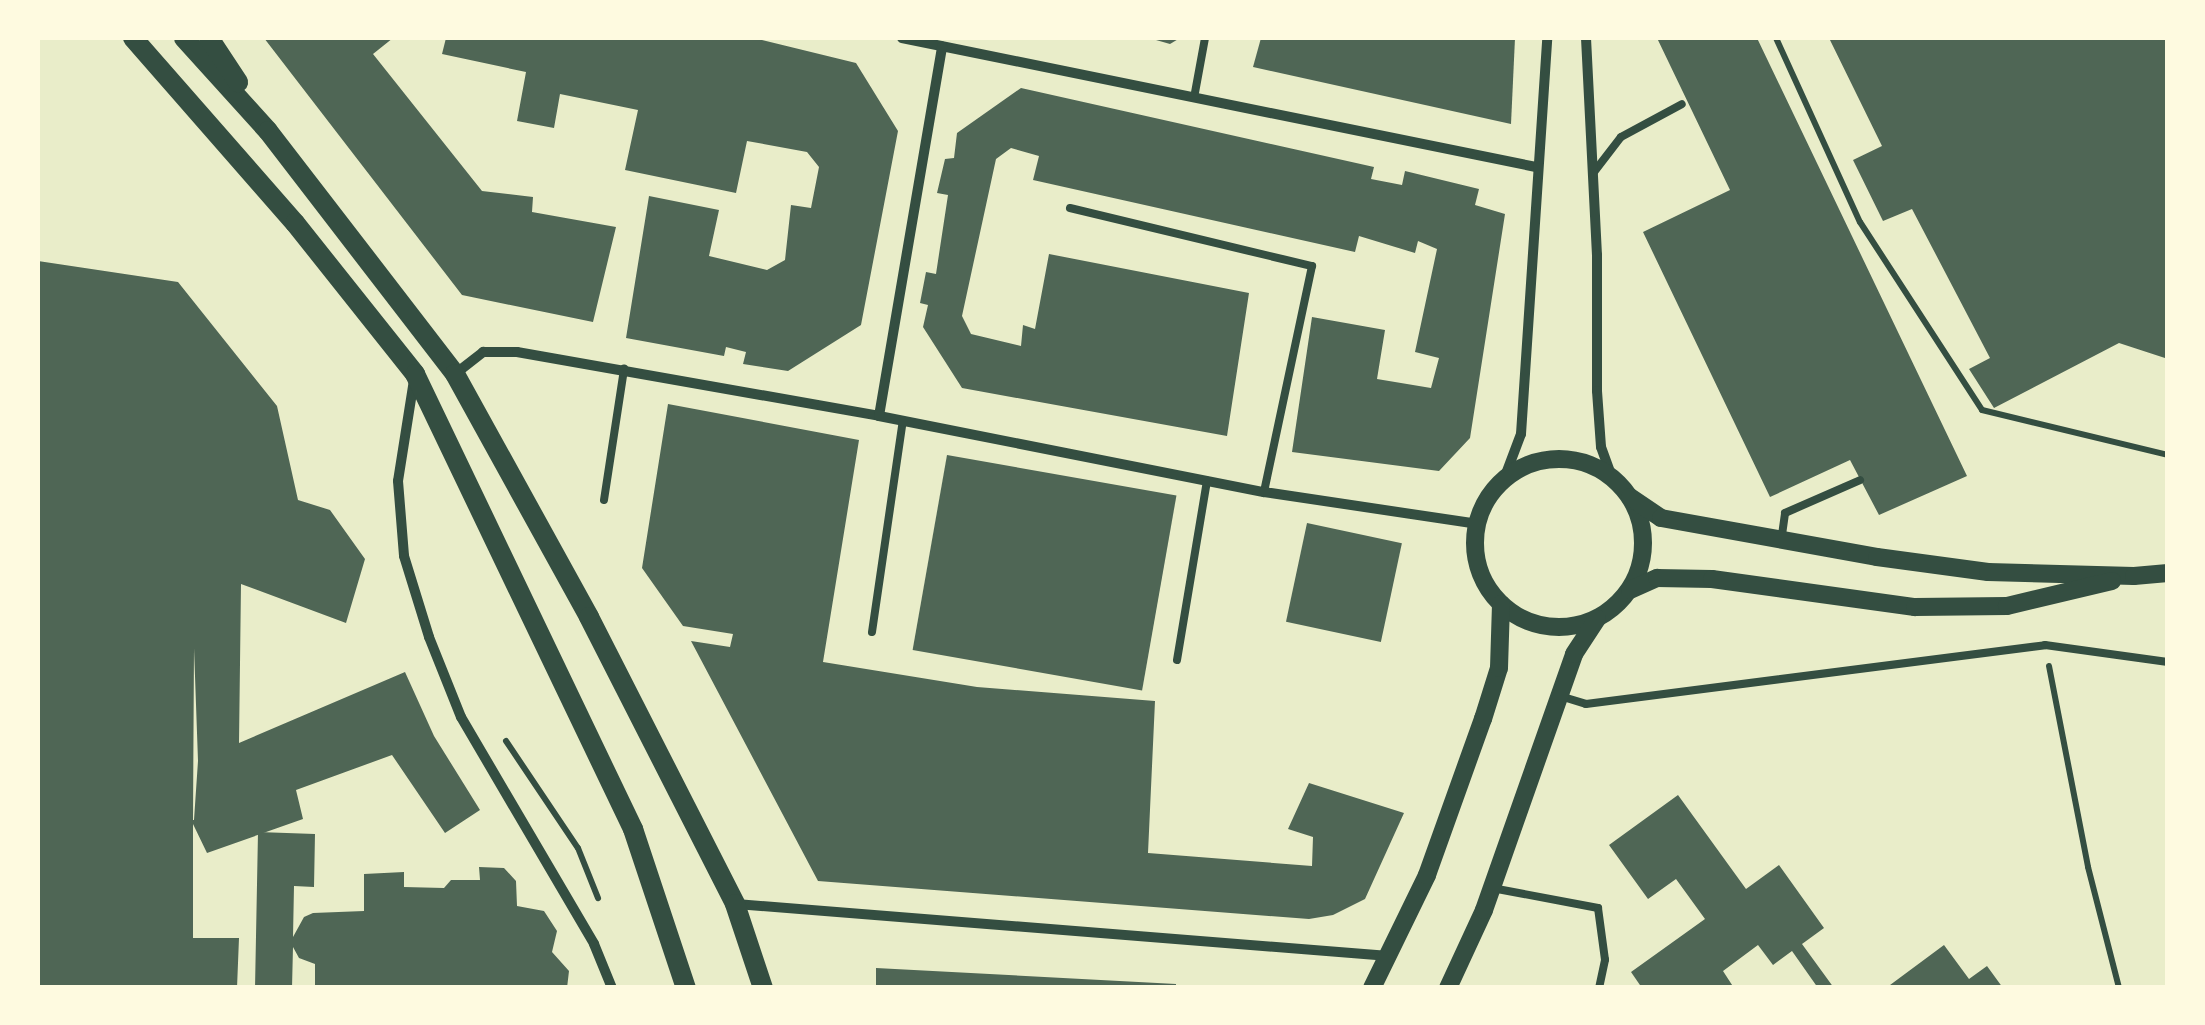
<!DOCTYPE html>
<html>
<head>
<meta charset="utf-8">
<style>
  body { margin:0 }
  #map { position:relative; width:2205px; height:1025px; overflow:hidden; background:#e9edc9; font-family:Ubuntu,sans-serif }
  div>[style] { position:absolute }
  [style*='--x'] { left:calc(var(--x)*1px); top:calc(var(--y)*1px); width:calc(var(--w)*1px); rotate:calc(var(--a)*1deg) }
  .building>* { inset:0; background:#4f6655; transform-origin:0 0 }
  .path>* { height:6px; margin:-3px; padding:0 3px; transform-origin:3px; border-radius:3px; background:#344e41 }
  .service>* { height:8px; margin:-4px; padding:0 4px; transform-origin:4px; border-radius:4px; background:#344e41 }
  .minor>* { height:10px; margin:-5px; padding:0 5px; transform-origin:5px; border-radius:5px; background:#344e41 }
  .tertiary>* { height:18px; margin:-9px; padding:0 9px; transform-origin:9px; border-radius:9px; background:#344e41 }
  .tertiary>.ring { margin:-9px; padding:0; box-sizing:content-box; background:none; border:18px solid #344e41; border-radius:50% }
  .secondary>* { height:20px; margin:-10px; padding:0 10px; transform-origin:10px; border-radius:10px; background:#344e41 }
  span { translate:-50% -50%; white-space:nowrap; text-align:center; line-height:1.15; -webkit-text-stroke:10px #fefae0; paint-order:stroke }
  .frame { position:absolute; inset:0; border:40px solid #fefae0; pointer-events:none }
</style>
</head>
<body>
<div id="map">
  <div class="building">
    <i style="clip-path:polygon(264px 38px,393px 38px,373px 54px,482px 191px,533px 197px,532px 212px,616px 227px,593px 322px,462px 295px)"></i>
    <i style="clip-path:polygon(446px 38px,754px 38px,856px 63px,898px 131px,861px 325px,788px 371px,743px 364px,746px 352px,726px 347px,724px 356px,626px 338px,649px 196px,719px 210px,709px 256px,767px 270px,785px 260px,791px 205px,811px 208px,819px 167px,807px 152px,747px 141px,736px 193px,625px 170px,638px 110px,560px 94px,554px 128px,517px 121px,526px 72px,442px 54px)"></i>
    <i style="clip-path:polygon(1149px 38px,1180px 38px,1170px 44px)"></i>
    <i style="clip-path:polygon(1261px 38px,1515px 38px,1511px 124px,1253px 67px)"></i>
    <i style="clip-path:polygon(1657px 38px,1757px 38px,1967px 476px,1879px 515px,1850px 460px,1770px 497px,1643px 232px,1730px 190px)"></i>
    <i style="clip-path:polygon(1829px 38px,2168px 38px,2168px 359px,2119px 343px,1994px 408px,1969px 369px,1990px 358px,1912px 209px,1883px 221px,1853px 160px,1882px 146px)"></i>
    <i style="clip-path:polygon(1021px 88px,1374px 167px,1371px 179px,1402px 185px,1405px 171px,1479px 189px,1475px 205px,1505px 214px,1470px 438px,1439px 471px,1292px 452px,1312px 317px,1385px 330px,1377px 379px,1431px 388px,1439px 358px,1415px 352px,1437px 249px,1418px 241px,1415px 253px,1359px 236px,1355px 252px,1033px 180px,1039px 156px,1011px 148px,996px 159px,962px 316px,971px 334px,1021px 346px,1023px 325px,1035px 329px,1049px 254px,1249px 293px,1227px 436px,962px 388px,923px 327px,928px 305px,920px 303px,926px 272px,936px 274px,948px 195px,937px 193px,945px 159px,954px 158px,957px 133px)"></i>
    <i style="clip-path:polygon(evenodd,38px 261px,178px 282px,277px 406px,298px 500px,330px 510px,365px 559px,346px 623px,241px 584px,239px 743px,405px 672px,434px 736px,480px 810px,445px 833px,392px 755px,296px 790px,303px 819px,207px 853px,193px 824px,193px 938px,239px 938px,237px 988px,40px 988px,38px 261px,194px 648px,198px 761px,194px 820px,193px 820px,194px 648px)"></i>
    <i style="clip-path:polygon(668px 404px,859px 440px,823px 662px,977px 687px,1155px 701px,1148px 853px,1312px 866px,1313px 837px,1288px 829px,1309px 783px,1404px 813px,1365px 899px,1333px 915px,1309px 919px,818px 881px,691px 641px,730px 647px,733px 634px,683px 626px,642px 568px)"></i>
    <i style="left:947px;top:455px;width:233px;height:198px;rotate:10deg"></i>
    <i style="left:1307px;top:523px;width:97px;height:101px;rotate:12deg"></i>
    <i style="clip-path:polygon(1678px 795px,1746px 889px,1779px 865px,1824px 928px,1802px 944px,1834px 988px,1818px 988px,1792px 951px,1773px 965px,1758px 945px,1723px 971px,1734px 988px,1642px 988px,1631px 972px,1705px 919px,1676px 879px,1648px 899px,1609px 845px)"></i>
    <i style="clip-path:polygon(258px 832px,315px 834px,314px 887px,294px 886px,293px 937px,304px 917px,313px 913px,364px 911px,364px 874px,404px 872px,404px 887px,444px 888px,451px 880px,480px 880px,479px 867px,504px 868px,516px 881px,517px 906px,544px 911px,557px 931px,552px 952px,569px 971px,567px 988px,315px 988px,315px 964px,299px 958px,293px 947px,292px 988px,255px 988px)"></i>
    <i style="clip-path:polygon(1944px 945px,1969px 979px,1987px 966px,2003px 988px,1886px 988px)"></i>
    <i style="clip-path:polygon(876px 968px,1176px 984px,1176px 988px,876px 988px)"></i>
  </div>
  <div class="path">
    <i style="--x:1776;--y:38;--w:202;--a:65.5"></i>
    <i style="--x:1860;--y:222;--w:224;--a:57"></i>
    <i style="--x:1982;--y:410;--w:191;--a:13.6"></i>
    <i style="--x:2049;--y:666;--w:205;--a:79"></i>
    <i style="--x:2088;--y:867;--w:125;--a:75.6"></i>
    <i style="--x:506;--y:741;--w:129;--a:56.1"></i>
    <i style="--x:578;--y:848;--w:54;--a:68.2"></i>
  </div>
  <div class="service">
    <i style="--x:1194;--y:98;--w:61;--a:-79.6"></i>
    <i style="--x:1594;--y:172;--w:44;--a:-52.4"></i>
    <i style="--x:1621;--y:137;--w:69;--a:-28.4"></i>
    <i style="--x:1070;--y:208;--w:249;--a:13.5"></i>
    <i style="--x:1312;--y:266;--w:231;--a:102"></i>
    <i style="--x:604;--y:500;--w:133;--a:-81.3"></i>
    <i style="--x:1781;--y:542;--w:29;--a:-82"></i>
    <i style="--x:1785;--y:513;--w:82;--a:-23.7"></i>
    <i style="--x:872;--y:632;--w:214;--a:-81.7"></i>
    <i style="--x:1177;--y:660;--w:182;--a:-80.5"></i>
    <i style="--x:1560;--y:696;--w:27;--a:17"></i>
    <i style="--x:1586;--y:704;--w:463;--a:-7.3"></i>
    <i style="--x:2045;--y:645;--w:124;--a:7.9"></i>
    <i style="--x:1492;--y:888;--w:108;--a:10.7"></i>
    <i style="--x:1598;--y:908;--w:52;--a:82.3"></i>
    <i style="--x:1605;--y:960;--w:29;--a:102"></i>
  </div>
  <div class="minor">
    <i style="--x:902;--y:38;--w:647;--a:11.5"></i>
    <i style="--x:1586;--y:38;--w:217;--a:87.1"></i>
    <i style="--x:1597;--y:255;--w:136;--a:90"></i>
    <i style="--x:1597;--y:391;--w:56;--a:85.9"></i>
    <i style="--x:1601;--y:447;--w:30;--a:70"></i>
    <i style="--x:455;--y:374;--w:36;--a:-38"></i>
    <i style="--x:483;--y:352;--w:34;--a:0"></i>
    <i style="--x:517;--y:352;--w:368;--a:10"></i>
    <i style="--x:879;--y:416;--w:392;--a:11.2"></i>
    <i style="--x:1264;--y:492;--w:215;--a:8.5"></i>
    <i style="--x:414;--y:380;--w:102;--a:99"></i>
    <i style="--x:398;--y:481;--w:75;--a:85.4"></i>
    <i style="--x:404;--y:556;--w:85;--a:72.8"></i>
    <i style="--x:429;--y:637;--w:86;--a:68.2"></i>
    <i style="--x:461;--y:717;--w:263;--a:59.6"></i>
    <i style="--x:594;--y:944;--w:48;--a:67.8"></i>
    <i style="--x:879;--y:416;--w:375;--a:-80.3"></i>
    <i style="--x:1504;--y:479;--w:48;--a:-69.3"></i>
    <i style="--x:1521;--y:434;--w:397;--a:-86.2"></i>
    <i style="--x:736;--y:904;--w:655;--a:4.55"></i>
  </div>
  <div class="tertiary">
    <i class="ring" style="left:1475px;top:459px;width:150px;height:150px"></i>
    <i style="--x:1630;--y:497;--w:37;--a:34"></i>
    <i style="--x:1661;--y:518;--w:219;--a:10.2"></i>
    <i style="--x:1877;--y:557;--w:112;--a:7.7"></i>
    <i style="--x:1988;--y:572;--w:146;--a:1.6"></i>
    <i style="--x:2134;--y:576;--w:34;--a:-5"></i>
    <i style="--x:1630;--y:590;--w:30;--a:-24"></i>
    <i style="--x:1657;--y:578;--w:55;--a:1"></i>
    <i style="--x:1712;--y:579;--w:205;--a:7.9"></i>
    <i style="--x:1915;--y:607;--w:92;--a:-0.6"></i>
    <i style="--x:2007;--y:606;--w:108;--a:-13.4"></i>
    <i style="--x:1372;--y:988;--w:126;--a:-64"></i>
    <i style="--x:1427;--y:875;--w:166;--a:-70.3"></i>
    <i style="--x:1483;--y:719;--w:53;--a:-72.6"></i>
    <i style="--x:1499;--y:668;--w:64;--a:-88.2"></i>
    <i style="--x:1448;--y:988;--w:86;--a:-65.2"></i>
    <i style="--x:1484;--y:910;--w:271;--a:-70.6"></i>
    <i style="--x:1574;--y:654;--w:42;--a:-56.7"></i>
  </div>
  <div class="secondary">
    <i style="--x:133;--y:38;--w:246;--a:48.8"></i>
    <i style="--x:295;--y:223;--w:193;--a:51.5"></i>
    <i style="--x:415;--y:374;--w:505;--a:64.4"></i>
    <i style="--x:633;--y:829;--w:168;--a:71.6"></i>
    <i style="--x:184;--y:38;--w:125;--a:47.9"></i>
    <i style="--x:268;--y:131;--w:307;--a:52.4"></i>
    <i style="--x:455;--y:374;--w:277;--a:61.1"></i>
    <i style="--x:589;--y:617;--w:322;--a:63"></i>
    <i style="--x:735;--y:904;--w:89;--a:71.6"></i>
    <i style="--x:209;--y:38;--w:53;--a:56.6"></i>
  </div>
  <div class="frame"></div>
</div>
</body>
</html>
